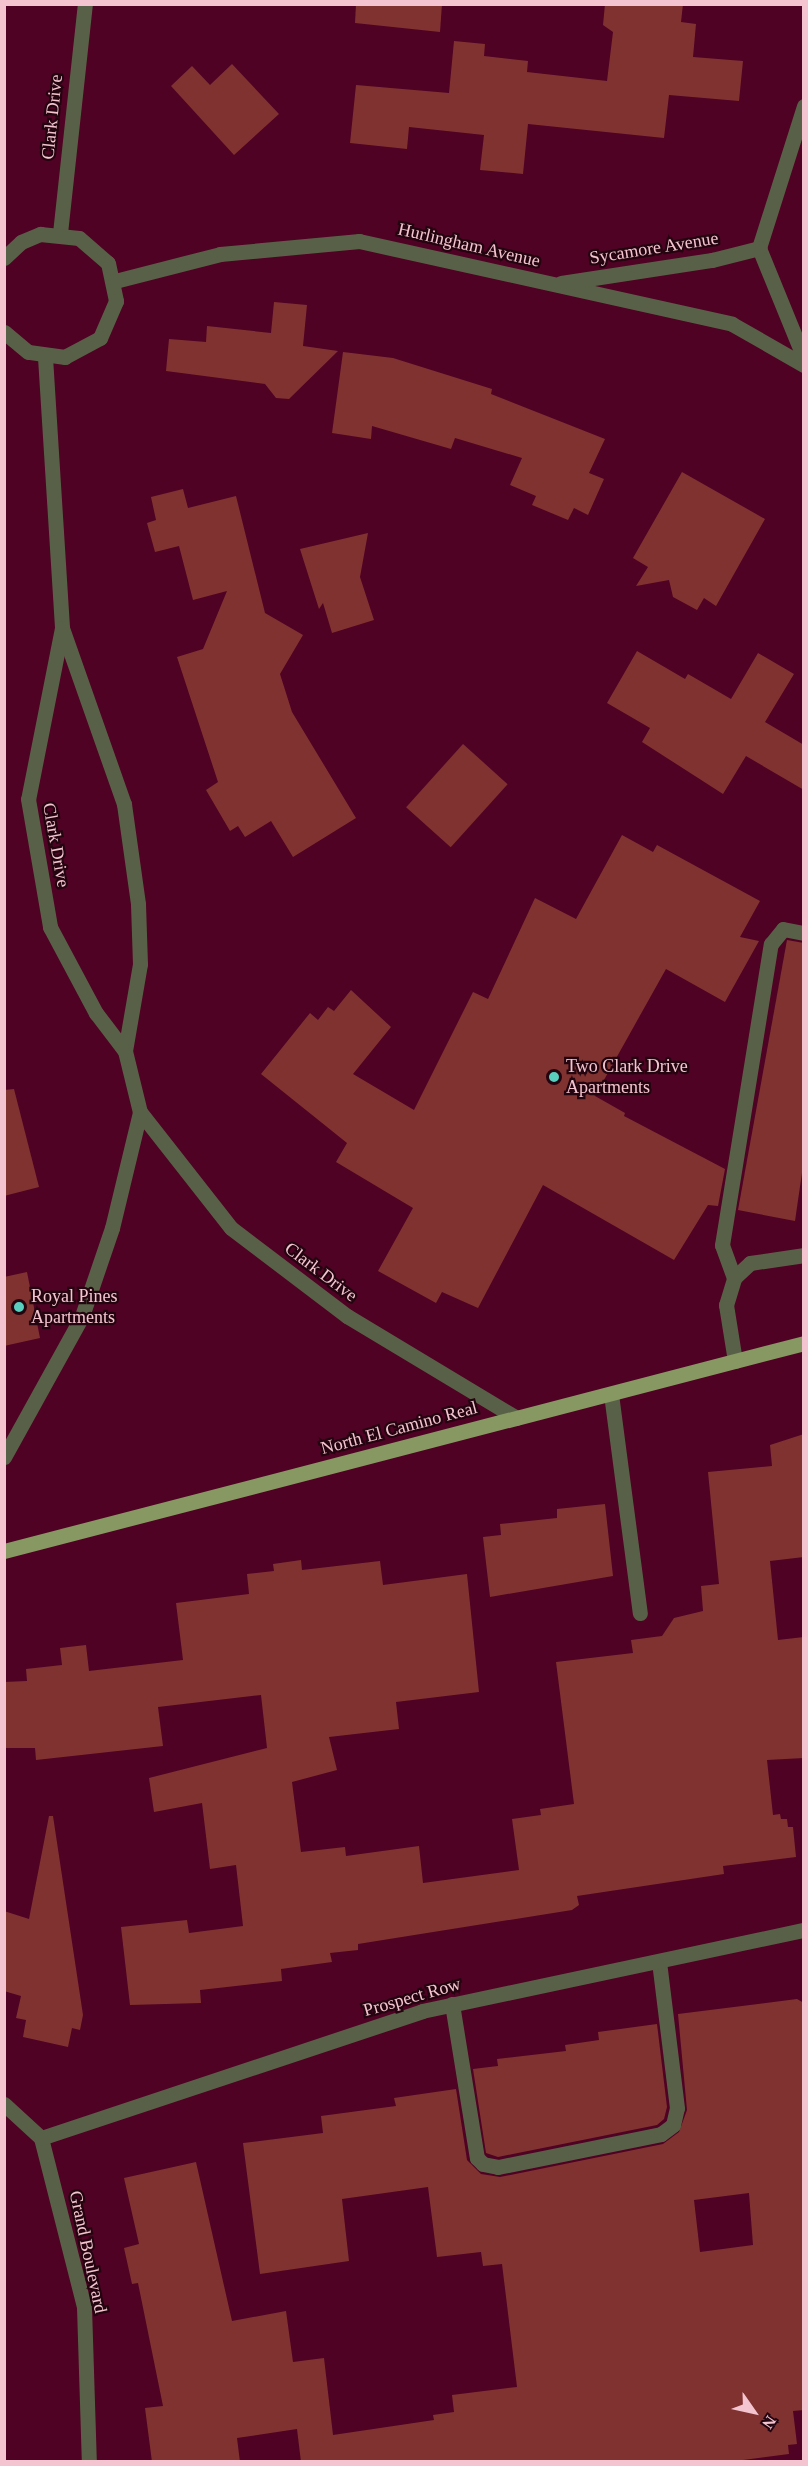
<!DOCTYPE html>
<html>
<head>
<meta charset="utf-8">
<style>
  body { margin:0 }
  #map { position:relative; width:808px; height:2466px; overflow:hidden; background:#4f0223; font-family:"Times New Roman",serif }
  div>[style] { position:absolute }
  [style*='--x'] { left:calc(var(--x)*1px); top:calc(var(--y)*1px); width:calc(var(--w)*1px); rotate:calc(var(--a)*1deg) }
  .building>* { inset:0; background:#803231; transform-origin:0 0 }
  .service>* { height:15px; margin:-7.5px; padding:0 7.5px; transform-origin:7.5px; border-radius:7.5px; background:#586147 }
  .minor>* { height:15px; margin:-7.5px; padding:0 7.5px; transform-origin:7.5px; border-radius:7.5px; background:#586147 }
  .primary>* { height:15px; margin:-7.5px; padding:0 7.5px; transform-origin:7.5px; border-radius:7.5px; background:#879863 }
  .dots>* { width:16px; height:16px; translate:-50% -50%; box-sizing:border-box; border:3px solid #23050f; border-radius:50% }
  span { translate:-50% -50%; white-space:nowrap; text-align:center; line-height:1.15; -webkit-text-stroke:4.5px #23050f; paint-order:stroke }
  .street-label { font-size:18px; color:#f4c5d0 }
  .poi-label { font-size:18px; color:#f4c5d0 }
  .left { translate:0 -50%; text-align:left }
  .frame { position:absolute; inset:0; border:6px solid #f4c5d0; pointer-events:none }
  .north { position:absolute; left:724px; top:2382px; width:60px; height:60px; -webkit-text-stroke:4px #23050f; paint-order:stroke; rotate:124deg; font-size:16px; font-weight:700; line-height:24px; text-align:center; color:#f4c5d0 }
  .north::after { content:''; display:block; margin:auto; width:21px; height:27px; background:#f4c5d0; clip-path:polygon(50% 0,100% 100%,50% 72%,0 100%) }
</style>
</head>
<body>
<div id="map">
  <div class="building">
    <i style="clip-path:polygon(356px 4px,442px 4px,440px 32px,355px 23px)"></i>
    <i style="clip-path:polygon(605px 4px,683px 4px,681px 22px,696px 24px,693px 57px,743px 61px,739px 101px,669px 95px,664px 138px,528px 124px,523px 174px,480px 170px,484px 135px,409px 127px,407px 149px,350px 143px,356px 85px,449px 93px,454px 41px,485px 44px,484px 56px,528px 61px,527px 72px,607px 81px,613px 32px,603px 25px)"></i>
    <i style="clip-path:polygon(232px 64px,279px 114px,234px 155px,171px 86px,192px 66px,210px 85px)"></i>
    <i style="clip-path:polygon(274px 302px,307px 305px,303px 346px,338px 351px,289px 399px,276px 398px,265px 384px,166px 371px,169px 339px,206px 342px,207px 326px,271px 333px)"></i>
    <i style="clip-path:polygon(343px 352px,393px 358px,492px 389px,491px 394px,605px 439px,589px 473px,604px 479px,588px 515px,574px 508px,568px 520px,532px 505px,536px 496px,510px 485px,522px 458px,455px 438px,451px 449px,372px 426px,371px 439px,332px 433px)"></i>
    <i style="clip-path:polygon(682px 472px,765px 519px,716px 606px,704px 598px,697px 610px,673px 597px,669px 580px,636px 586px,648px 567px,633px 558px)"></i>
    <i style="clip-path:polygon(183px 489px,188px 508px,236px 496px,265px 613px,303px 635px,280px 674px,292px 712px,356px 818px,293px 857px,271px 821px,245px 837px,238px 826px,230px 831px,206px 790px,218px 782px,177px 657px,203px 649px,227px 591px,193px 600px,179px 546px,155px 552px,147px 523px,156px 520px,151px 497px)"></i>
    <i style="clip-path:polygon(368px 533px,360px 577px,374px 620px,332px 633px,323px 603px,319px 609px,300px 549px)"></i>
    <i style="clip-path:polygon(637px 651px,685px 679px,688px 674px,731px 699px,758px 653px,794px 674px,765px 722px,804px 745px,804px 790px,746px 756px,723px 794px,642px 742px,650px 728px,607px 703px)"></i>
    <i style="left:463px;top:744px;width:60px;height:85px;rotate:42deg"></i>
    <i style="clip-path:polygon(622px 835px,653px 852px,657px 845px,760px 901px,740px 937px,759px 941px,725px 1002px,666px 969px,595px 1096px,625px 1113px,624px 1116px,725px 1169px,718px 1206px,708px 1205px,674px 1260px,543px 1185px,478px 1308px,442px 1292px,436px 1303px,378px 1271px,413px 1208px,336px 1162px,347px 1143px,261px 1074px,310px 1013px,318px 1020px,328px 1007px,334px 1011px,351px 990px,391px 1027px,353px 1074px,414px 1110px,473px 992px,488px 999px,535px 898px,576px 919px)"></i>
    <i style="clip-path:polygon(787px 940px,804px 943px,804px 1159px,795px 1221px,738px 1210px)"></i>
    <i style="clip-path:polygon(14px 1089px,39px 1187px,4px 1196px,4px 1090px)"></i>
    <i style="clip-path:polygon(27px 1272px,40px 1338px,4px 1346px,4px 1277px)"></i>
    <i style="clip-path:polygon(804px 1434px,804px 1557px,770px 1561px,778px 1640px,804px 1637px,804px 1758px,767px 1760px,773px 1815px,780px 1814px,781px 1819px,787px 1819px,788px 1827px,793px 1827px,796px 1857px,723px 1866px,724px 1874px,577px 1896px,579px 1905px,572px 1910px,358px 1944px,358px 1950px,330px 1953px,332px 1962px,281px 1969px,282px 1981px,200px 1990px,201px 2003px,130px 2005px,121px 1927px,187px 1920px,189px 1933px,243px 1926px,236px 1865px,210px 1869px,202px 1803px,154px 1812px,149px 1778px,267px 1748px,261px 1695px,158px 1707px,163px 1746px,36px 1760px,35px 1748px,4px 1748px,4px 1682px,27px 1681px,26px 1669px,62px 1665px,60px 1648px,86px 1645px,89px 1671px,183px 1660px,176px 1603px,249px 1594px,247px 1574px,274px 1571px,273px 1564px,301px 1560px,302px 1570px,380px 1561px,383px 1585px,467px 1574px,479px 1692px,396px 1702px,399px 1729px,329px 1737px,337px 1770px,292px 1782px,301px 1852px,345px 1847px,346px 1856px,419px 1846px,423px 1883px,519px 1870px,512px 1819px,541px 1815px,540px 1809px,574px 1804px,556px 1662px,633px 1653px,631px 1640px,662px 1636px,674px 1618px,703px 1611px,701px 1586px,719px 1584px,708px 1472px,772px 1466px,770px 1445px)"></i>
    <i style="clip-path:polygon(605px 1504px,613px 1576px,490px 1597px,483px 1537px,501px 1535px,500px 1524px,557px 1518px,557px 1509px)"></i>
    <i style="clip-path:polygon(49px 1816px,53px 1816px,83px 2015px,80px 2030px,72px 2028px,68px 2047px,23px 2037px,26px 2020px,16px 2018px,21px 1996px,4px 1991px,4px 1911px,29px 1919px)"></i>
    <i style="clip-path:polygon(evenodd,797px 1999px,804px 2003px,804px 2410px,793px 2411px,797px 2444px,788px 2445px,789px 2454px,728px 2462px,301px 2462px,297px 2429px,237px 2438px,240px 2462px,152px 2462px,145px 2408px,163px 2406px,138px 2283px,132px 2284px,124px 2248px,139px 2244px,124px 2178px,196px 2162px,232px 2321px,286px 2311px,293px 2362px,324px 2358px,333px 2435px,434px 2420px,433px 2415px,454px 2412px,452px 2395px,517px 2387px,502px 2264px,483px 2266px,481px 2252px,437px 2257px,428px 2187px,342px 2199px,349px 2261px,260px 2274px,243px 2143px,323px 2133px,321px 2116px,396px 2106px,394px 2098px,456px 2089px,467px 2160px,481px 2174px,500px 2177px,663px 2144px,679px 2132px,687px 2110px,678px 2014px,797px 1999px,749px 2193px,753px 2245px,700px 2252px,694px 2200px,749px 2193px)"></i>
    <i style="clip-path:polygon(657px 2024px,667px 2107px,664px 2119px,657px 2125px,498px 2157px,486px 2153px,473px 2069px,498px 2066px,497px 2059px,566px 2051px,565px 2045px,599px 2040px,598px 2032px)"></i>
  </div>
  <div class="service">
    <i style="--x:734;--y:1278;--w:35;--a:-110"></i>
    <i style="--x:722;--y:1245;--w:305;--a:-80.8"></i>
    <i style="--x:771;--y:944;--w:19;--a:-51"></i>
    <i style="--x:783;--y:929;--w:21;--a:11"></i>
    <i style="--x:735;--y:1361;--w:57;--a:-99.1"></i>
    <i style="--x:726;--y:1305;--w:28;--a:-73"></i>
    <i style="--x:734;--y:1278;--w:22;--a:-43"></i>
    <i style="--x:750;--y:1263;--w:55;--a:-8.4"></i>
    <i style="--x:611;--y:1394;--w:221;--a:82.5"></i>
    <i style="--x:452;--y:2004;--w:156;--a:80.8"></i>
    <i style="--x:477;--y:2158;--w:8;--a:45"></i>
    <i style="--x:483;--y:2164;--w:15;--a:11"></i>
    <i style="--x:498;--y:2167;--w:166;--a:-11.4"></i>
    <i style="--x:661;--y:2134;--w:15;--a:-37"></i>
    <i style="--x:673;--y:2125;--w:17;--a:-77"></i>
    <i style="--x:677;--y:2108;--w:148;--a:-97"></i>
  </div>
  <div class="minor">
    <i style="--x:804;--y:106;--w:149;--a:107.6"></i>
    <i style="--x:759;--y:248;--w:119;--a:67.8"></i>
    <i style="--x:60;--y:233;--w:230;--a:-83.8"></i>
    <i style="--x:4;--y:258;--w:23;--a:-43"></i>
    <i style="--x:21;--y:242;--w:21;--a:-23"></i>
    <i style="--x:40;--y:234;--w:39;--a:6"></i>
    <i style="--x:79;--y:238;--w:38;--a:41"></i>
    <i style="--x:108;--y:263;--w:39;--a:78"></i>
    <i style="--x:116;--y:301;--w:40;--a:113.4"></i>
    <i style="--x:100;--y:338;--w:40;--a:152"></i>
    <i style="--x:65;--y:357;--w:37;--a:-172"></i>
    <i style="--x:28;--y:352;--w:31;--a:-140"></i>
    <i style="--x:115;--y:281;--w:108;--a:-14.4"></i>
    <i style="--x:220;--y:254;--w:140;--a:-5.3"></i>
    <i style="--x:359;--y:241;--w:382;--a:12.5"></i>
    <i style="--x:732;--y:324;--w:83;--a:29.7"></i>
    <i style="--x:561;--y:283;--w:153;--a:-8.7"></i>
    <i style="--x:712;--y:260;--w:49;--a:-14.3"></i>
    <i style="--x:45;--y:357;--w:272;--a:86.4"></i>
    <i style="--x:62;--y:628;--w:174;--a:101.2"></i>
    <i style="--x:28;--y:799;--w:130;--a:80.2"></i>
    <i style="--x:50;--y:927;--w:98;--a:61.9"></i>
    <i style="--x:96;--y:1013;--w:48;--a:52.7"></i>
    <i style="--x:62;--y:628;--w:187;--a:70.6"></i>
    <i style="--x:124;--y:804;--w:101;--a:82"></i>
    <i style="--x:138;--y:904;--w:60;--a:88.1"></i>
    <i style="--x:140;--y:964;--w:88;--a:99.8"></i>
    <i style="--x:125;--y:1051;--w:63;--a:76.2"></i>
    <i style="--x:140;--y:1112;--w:147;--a:51.9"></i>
    <i style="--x:231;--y:1228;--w:146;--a:37.2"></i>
    <i style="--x:347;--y:1316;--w:198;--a:31"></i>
    <i style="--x:4;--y:1457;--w:161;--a:-61"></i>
    <i style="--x:82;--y:1316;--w:93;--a:-71.2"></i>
    <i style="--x:112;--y:1228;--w:119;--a:-76.4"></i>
    <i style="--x:4;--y:2104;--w:50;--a:42.6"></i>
    <i style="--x:41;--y:2138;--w:174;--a:75.7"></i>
    <i style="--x:84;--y:2307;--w:155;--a:88.2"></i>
    <i style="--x:41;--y:2138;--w:402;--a:-18.4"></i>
    <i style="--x:422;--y:2011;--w:390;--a:-12"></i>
  </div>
  <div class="primary">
    <i style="--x:4;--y:1551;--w:827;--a:-14.57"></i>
  </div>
  <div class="dots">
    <i style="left:554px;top:1077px;background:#59cebe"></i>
    <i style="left:19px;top:1307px;background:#59cebe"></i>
  </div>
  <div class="street-label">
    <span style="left:52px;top:117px;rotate:-84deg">Clark Drive</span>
    <span style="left:469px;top:245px;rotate:13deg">Hurlingham Avenue</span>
    <span style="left:654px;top:248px;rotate:-9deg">Sycamore Avenue</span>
    <span style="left:56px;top:845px;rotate:80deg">Clark Drive</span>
    <span style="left:321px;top:1272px;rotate:37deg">Clark Drive</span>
    <span style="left:399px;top:1428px;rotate:-15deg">North El Camino Real</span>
    <span style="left:412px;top:1997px;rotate:-16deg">Prospect Row</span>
    <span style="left:88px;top:2252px;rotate:78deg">Grand Boulevard</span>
  </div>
  <div class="poi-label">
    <span class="left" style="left:566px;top:1077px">Two Clark Drive<br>Apartments</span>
    <span class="left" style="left:31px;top:1307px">Royal Pines<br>Apartments</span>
  </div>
  <div class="frame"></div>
  <div class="north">N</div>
</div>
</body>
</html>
